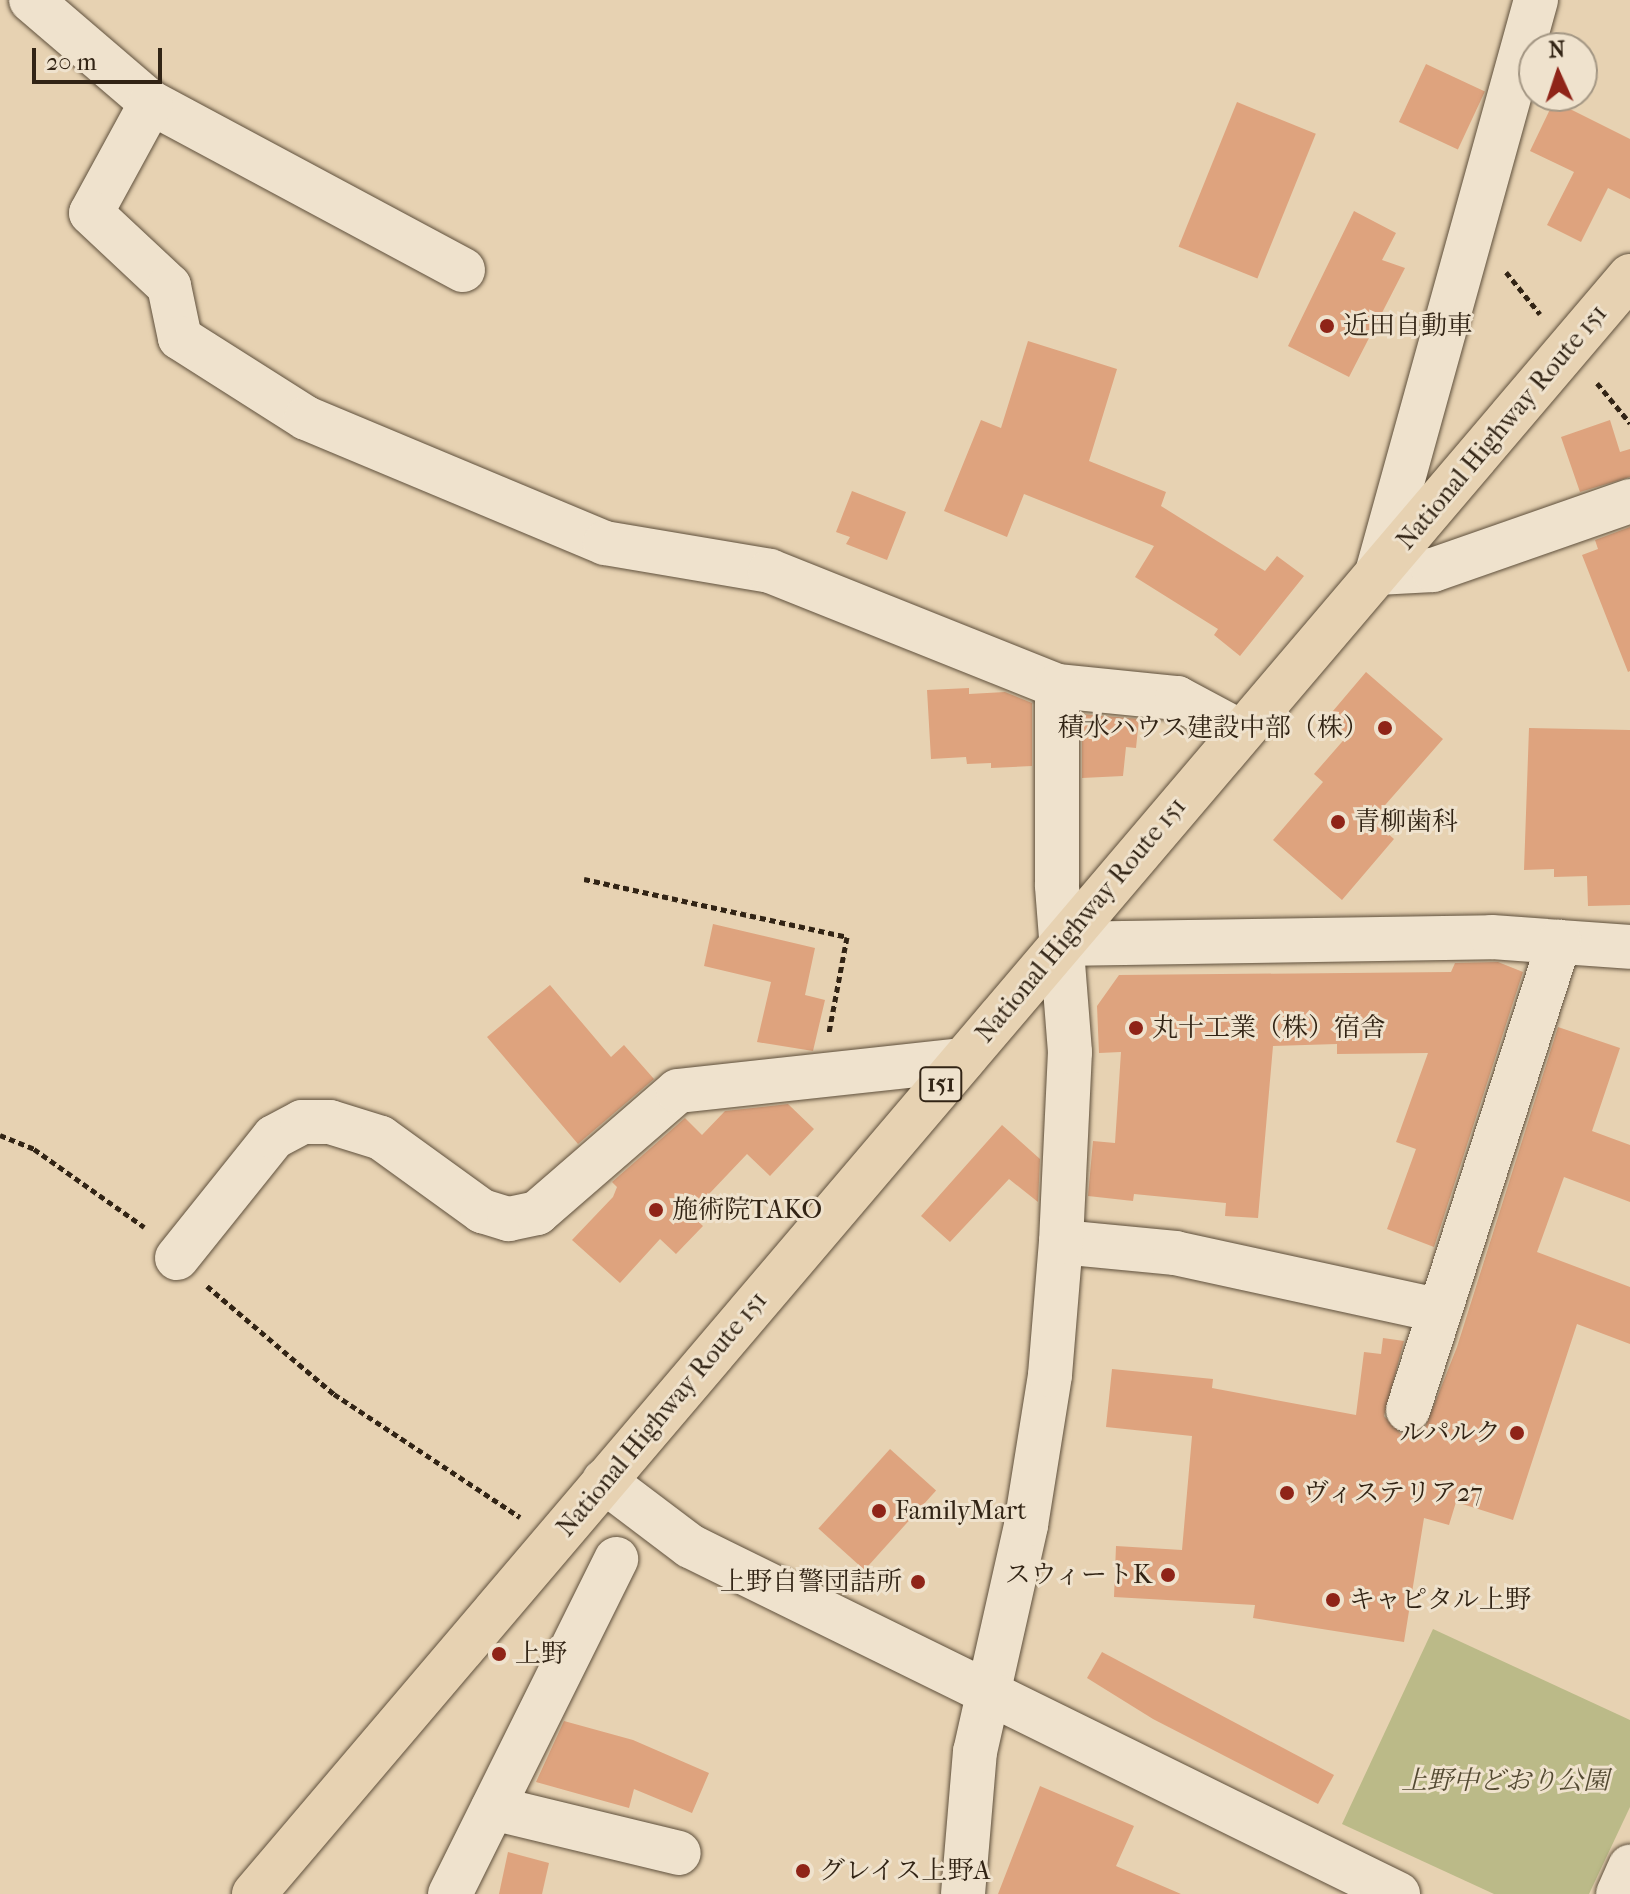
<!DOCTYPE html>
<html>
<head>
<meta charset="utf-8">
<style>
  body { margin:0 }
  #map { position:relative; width:1630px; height:1894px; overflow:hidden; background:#e7d2b2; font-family:"IM FELL French Canon","Noto Serif JP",serif }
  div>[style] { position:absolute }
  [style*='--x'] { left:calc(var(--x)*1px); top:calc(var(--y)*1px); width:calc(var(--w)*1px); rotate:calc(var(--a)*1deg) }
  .green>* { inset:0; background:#bbba88 }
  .building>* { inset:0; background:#dea37e; transform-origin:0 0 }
  .path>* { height:5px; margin-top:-2.5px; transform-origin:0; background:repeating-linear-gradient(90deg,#322415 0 6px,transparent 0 10px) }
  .roads { filter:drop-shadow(0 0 2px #5f503c) drop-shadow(0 0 2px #5f503c) }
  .minor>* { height:44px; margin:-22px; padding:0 22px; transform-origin:22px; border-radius:22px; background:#efe2cd }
  .tertiary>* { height:44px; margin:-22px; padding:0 22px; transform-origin:22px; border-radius:22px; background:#efe2cd }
  .trunk>* { height:44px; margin:-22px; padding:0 22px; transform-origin:22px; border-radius:22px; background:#e7d2b2 }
  .dots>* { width:22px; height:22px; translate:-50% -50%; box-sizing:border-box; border:4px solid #efe2cd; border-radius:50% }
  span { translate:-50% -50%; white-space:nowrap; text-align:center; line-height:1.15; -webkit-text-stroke:6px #efe2cd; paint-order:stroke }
  .shield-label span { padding:2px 6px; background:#efe2cd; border:2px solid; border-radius:6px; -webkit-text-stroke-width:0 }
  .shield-label { font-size:24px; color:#322415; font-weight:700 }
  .poi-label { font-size:26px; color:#322415 }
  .left { translate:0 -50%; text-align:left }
  .right { translate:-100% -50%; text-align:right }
  .street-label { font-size:26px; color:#322415 }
  .park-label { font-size:26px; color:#544a32; font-style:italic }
  .north { position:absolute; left:1518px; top:32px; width:80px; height:80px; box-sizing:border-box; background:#efe2cd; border:2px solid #a39683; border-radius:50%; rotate:357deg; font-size:22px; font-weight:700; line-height:32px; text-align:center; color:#322415 }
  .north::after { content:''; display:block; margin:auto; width:28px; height:36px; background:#8f2418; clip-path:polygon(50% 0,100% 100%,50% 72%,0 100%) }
  .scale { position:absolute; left:32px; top:48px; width:130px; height:36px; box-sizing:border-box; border:4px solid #322415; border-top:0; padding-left:10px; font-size:24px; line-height:28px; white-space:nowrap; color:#322415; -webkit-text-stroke:6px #efe2cd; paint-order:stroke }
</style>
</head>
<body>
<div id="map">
  <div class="green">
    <i style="clip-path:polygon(1433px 1629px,1630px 1720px,1630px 1807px,1589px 1894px,1494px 1894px,1342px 1824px)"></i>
  </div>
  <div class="building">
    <i style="left:1426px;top:64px;width:65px;height:64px;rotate:25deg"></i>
    <i style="clip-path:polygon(1554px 101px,1630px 139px,1630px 199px,1608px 188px,1581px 242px,1547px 225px,1574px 172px,1530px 151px)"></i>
    <i style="left:1237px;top:102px;width:85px;height:156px;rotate:22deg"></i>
    <i style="clip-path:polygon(1354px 211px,1396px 233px,1382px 260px,1405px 268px,1349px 377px,1288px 346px)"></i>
    <i style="clip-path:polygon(1028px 341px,1117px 369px,1089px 461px,1166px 492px,1161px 506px,1265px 571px,1277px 556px,1304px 576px,1240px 656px,1214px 635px,1218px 629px,1135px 577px,1154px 546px,1024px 494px,1007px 537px,944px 511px,981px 420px,1001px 428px)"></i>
    <i style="clip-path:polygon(1610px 420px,1620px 452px,1630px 449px,1630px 477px,1580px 492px,1561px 437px)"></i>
    <i style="clip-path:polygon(852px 491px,906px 512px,887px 560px,846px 544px,850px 537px,836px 532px)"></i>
    <i style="clip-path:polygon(1630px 527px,1630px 671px,1628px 672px,1582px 555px,1598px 549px,1595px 540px)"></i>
    <i style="clip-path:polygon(1366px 672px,1443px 739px,1372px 820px,1394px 839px,1342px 900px,1273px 840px,1323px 782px,1314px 774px,1348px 735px,1327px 718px)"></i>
    <i style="clip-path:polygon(969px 688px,969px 694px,1005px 692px,1032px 703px,1032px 766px,991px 768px,991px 763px,967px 764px,966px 757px,931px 759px,927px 690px)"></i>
    <i style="clip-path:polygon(1082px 714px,1139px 719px,1136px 748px,1126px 747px,1123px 776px,1082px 778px)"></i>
    <i style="clip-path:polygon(1529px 728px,1630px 730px,1630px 905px,1588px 906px,1587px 876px,1554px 877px,1554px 869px,1524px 870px)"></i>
    <i style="clip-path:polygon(713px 924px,815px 948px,805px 995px,825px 1000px,813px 1051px,757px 1042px,771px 982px,704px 966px)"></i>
    <i style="clip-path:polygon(1498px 962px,1523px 972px,1434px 1247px,1387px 1229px,1416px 1149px,1396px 1142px,1428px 1053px,1337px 1054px,1337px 1044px,1273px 1046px,1258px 1218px,1225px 1216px,1226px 1203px,1134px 1194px,1133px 1201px,1088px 1196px,1093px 1141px,1115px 1143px,1121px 1052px,1099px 1053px,1097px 1006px,1119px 975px,1451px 972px,1455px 963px)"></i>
    <i style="clip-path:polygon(550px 985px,611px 1057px,624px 1045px,654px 1079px,578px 1144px,487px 1037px)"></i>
    <i style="clip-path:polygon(1558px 1027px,1620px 1048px,1592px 1131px,1630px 1145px,1630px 1202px,1564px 1177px,1537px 1252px,1630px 1287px,1630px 1344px,1577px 1324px,1513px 1520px,1456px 1502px,1449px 1525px,1424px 1518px,1404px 1642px,1253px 1618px,1255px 1605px,1114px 1597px,1116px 1546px,1182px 1550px,1192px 1436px,1106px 1427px,1112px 1369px,1213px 1379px,1212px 1388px,1356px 1415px,1364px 1352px,1381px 1354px,1383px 1338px,1404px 1341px,1384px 1416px,1401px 1434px,1425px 1428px,1457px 1347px)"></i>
    <i style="clip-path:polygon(788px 1104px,814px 1129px,770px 1176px,747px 1154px,690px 1214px,703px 1226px,676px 1254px,660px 1239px,620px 1283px,572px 1240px,613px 1197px,617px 1187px,612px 1182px,685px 1118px,702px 1135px,725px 1111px)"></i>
    <i style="clip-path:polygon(1002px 1125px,1040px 1159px,1038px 1202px,1009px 1179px,950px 1242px,921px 1216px)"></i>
    <i style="left:890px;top:1449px;width:62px;height:107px;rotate:42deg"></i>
    <i style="clip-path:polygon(1102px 1652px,1334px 1775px,1318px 1804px,1153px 1719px,1087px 1678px)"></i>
    <i style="clip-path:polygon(564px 1721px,633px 1740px,709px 1773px,692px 1813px,634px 1789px,629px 1808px,536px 1782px)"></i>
    <i style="clip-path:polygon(1040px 1786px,1134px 1826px,1116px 1866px,1181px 1894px,998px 1894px)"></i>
    <i style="clip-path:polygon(508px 1852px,549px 1863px,542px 1894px,499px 1894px)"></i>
  </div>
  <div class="path">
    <i style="--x:1506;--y:272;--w:54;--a:51"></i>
    <i style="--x:1597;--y:383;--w:52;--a:50.5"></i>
    <i style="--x:584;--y:879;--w:269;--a:12.4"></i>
    <i style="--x:847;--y:937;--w:97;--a:100.7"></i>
    <i style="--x:0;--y:1135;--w:37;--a:22"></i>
    <i style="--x:34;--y:1149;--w:135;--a:35.3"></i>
    <i style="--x:207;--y:1286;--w:167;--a:40.4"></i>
    <i style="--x:334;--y:1394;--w:223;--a:33.5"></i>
  </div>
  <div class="roads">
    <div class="minor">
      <i style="--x:31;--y:0;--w:158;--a:40.6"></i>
      <i style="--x:1536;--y:0;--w:595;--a:105.51"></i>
      <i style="--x:1377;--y:573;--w:56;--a:-3.1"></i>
      <i style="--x:1433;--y:570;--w:209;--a:-19.3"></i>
      <i style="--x:463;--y:270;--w:354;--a:-151.8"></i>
      <i style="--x:151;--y:103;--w:125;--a:118.6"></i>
      <i style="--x:91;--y:213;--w:107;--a:43.1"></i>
      <i style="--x:169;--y:286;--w:53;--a:78.1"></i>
      <i style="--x:180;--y:338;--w:149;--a:32.4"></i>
      <i style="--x:306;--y:418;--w:324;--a:22.7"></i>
      <i style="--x:605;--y:543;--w:167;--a:9.6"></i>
      <i style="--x:770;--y:571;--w:309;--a:21.8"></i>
      <i style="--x:1057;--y:686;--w:121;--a:5.7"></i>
      <i style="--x:1177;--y:698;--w:72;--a:28"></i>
      <i style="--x:1060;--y:944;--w:432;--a:-0.9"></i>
      <i style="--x:1492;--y:937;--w:138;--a:4.1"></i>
      <i style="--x:1061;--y:1242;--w:115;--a:5.5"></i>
      <i style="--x:1175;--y:1253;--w:268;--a:12.3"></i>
      <i style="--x:177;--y:1258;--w:155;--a:-51.3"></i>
      <i style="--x:274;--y:1137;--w:32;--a:-28"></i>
      <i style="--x:302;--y:1122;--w:28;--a:0"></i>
      <i style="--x:330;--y:1122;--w:53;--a:17.4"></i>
      <i style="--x:381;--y:1138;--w:125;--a:35.9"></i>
      <i style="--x:482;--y:1211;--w:28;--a:17"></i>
      <i style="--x:509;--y:1219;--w:29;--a:-12"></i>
      <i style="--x:537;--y:1213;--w:186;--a:-40.9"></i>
      <i style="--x:678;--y:1091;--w:286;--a:-6.2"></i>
      <i style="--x:1408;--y:1410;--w:492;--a:-72.1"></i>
      <i style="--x:493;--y:1808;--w:191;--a:13.6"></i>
      <i style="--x:450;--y:1894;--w:374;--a:-63.6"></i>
      <i style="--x:963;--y:1894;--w:143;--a:-85.2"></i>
      <i style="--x:975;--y:1752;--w:233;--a:-77.3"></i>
      <i style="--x:1026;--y:1525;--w:152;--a:-80.9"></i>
      <i style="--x:1050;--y:1375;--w:133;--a:-85.3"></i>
      <i style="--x:1061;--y:1242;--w:190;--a:-87.3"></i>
      <i style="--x:1070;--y:1052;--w:168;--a:-94.5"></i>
      <i style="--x:1057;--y:885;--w:199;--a:-90"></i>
      <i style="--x:1618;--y:1894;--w:30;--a:-66"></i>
    </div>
    <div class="tertiary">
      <i style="--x:604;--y:1481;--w:108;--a:37.1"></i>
      <i style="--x:690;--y:1546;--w:789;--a:26.18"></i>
    </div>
    <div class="trunk">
      <i style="--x:254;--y:1894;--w:2124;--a:-49.62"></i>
    </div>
  </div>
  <div class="dots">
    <i style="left:1327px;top:326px;background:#8f2418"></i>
    <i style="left:1385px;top:728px;background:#8f2418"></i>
    <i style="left:1338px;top:822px;background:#8f2418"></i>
    <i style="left:1136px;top:1028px;background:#8f2418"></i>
    <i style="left:656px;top:1210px;background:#8f2418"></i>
    <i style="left:1517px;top:1433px;background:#8f2418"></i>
    <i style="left:1287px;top:1493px;background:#8f2418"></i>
    <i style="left:879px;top:1511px;background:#8f2418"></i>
    <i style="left:1168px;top:1575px;background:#8f2418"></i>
    <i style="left:918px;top:1582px;background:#8f2418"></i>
    <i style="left:1333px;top:1600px;background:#8f2418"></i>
    <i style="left:499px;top:1654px;background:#8f2418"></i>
    <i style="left:803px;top:1871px;background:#8f2418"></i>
  </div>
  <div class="shield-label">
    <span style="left:941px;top:1084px">151</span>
  </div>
  <div class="poi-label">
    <span class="left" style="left:1343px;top:326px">近田自動車</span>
    <span class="right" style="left:1369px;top:728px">積水ハウス建設中部（株）</span>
    <span class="left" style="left:1354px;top:822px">青柳歯科</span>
    <span class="left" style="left:1152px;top:1028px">丸十工業（株）宿舎</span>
    <span class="left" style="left:672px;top:1210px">施術院TAKO</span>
    <span class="right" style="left:1501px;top:1433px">ルパルク</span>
    <span class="left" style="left:1303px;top:1493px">ヴィステリア27</span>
    <span class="left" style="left:895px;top:1511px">FamilyMart</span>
    <span class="right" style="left:1152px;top:1575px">スウィートK</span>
    <span class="right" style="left:902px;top:1582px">上野自警団詰所</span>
    <span class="left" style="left:1349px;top:1600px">キャピタル上野</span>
    <span class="left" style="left:515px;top:1654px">上野</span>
    <span class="left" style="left:819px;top:1871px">グレイス上野A</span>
  </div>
  <div class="street-label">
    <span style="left:1502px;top:427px;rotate:-50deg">National Highway Route 151</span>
    <span style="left:1081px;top:920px;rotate:-50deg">National Highway Route 151</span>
    <span style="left:662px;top:1414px;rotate:-50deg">National Highway Route 151</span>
  </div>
  <div class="park-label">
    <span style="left:1505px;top:1781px">上野中どおり公園</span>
  </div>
  <div class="north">N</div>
  <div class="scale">20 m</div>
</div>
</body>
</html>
